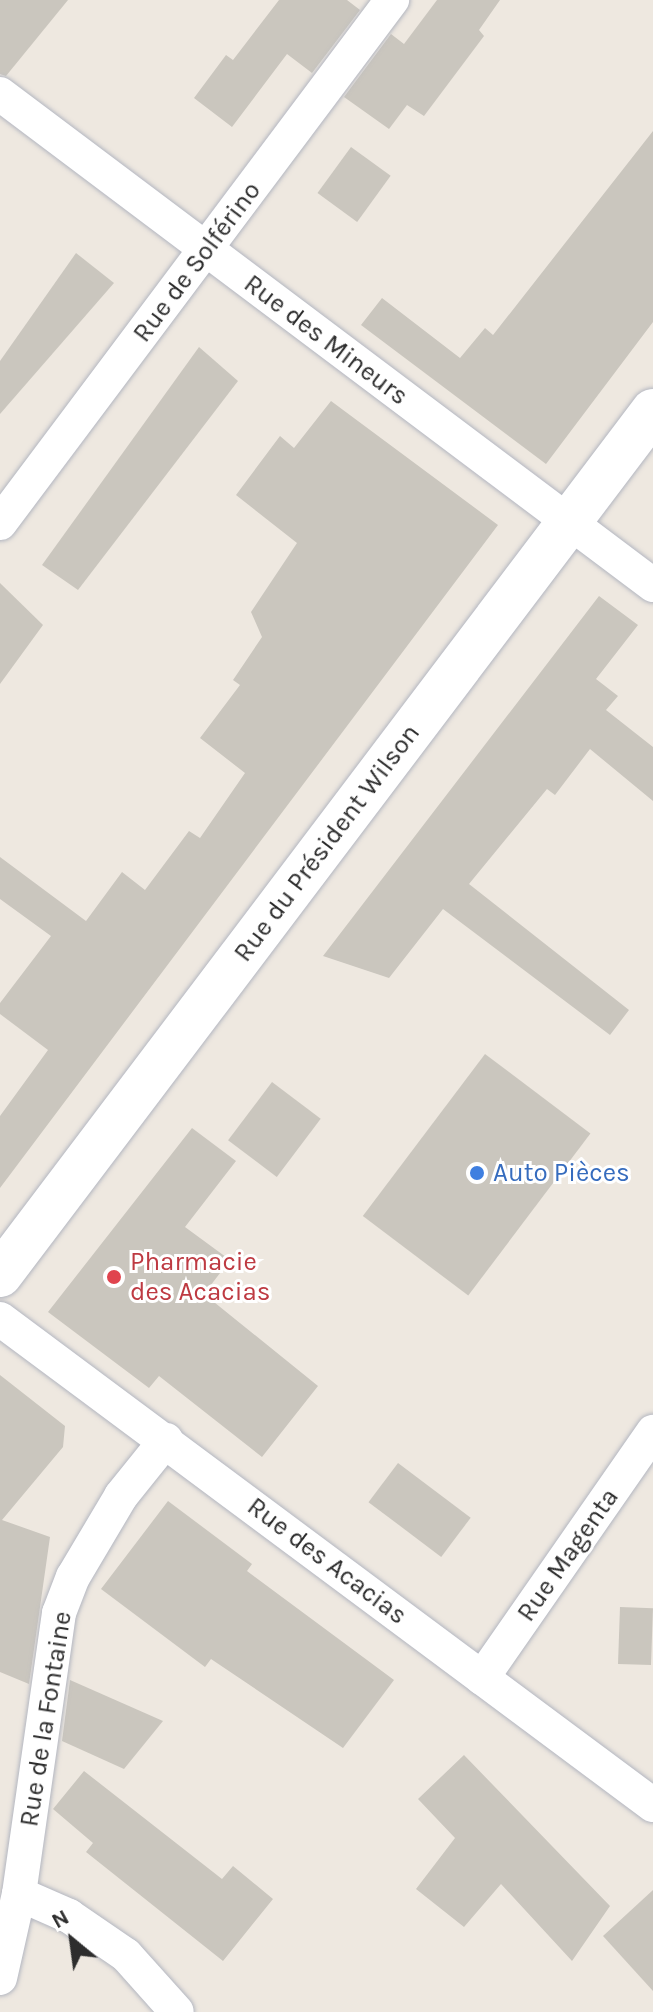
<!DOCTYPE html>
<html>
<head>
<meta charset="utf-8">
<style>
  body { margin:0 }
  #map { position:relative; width:653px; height:2012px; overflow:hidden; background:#eee8e0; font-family:Karla,sans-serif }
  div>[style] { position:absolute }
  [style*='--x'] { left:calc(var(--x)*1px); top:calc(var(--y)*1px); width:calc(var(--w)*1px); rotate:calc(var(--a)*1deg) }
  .building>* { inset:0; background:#cac6be; transform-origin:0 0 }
  .roads { filter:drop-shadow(0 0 2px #b3b6c0) drop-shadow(0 0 2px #b3b6c0) }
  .street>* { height:34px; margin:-17px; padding:0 17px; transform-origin:17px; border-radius:17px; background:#fff }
  .secondary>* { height:44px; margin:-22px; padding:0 22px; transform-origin:22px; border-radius:22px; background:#fff }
  .dots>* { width:22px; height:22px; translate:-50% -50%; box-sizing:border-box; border:4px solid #fff; border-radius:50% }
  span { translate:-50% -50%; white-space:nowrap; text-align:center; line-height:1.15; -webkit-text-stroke:6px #fff; paint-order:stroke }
  .street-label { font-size:26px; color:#2d2d2d }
  .shop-label { font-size:26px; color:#366cbe }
  .left { translate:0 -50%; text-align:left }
  .health-label { font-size:26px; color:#be3a42 }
  .north { position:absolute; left:32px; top:1900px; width:80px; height:80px; -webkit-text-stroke:6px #fff; paint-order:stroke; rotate:331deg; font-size:22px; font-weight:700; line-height:32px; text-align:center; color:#2d2d2d }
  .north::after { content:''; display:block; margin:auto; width:28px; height:36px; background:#2d2d2d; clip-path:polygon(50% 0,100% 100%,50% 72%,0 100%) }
</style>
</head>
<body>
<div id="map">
  <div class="building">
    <i style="clip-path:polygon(0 0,68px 0,6px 76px,0 74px)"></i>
    <i style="clip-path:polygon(279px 0,347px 0,360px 10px,312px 73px,287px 54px,232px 127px,194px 98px,226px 55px,233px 60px)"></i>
    <i style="clip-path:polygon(437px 0,500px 0,479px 30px,484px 36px,424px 116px,407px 105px,389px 129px,344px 97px,391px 34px,404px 44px)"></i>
    <i style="clip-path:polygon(653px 131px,653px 322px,546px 464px,361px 325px,382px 298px,460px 358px,485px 328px,493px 335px)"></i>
    <i style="left:351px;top:147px;width:49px;height:57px;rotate:36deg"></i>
    <i style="clip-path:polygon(76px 253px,114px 283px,0 414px,0 361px)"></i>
    <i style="clip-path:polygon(199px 347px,238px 381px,78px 590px,42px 565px)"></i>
    <i style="clip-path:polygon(331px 401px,498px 525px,0 1188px,0 1116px,48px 1050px,0 1014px,0 1003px,51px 936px,0 899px,0 857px,86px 921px,122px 872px,145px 890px,189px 831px,200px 838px,245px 773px,200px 738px,240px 685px,233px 680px,262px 637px,251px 612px,297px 543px,236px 495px,280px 436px,294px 448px)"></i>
    <i style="clip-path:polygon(0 583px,43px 625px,0 684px)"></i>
    <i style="clip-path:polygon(599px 596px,638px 625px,596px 679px,618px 696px,606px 710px,653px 747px,653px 801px,590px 749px,555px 795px,547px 789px,469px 884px,629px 1010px,610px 1035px,443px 909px,389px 978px,323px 956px)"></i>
    <i style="left:485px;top:1054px;width:132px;height:203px;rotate:37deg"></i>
    <i style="left:272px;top:1082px;width:61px;height:73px;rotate:37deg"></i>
    <i style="clip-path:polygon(192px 1128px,236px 1161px,185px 1227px,230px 1260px,204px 1294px,318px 1386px,262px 1457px,159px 1376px,149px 1388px,48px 1312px)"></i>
    <i style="clip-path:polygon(0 1375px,65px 1426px,63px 1447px,2px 1520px,50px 1537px,29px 1684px,0 1672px)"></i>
    <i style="left:398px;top:1463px;width:91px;height:49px;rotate:37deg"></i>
    <i style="clip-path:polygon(168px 1501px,252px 1564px,247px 1571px,394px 1680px,343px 1748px,211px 1659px,205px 1667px,101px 1589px)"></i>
    <i style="left:620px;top:1607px;width:33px;height:57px;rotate:2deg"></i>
    <i style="clip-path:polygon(70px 1680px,163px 1721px,124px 1769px,62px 1741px)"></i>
    <i style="clip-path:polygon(464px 1755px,610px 1906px,572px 1961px,501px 1884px,464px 1927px,416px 1889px,455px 1838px,418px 1799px)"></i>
    <i style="clip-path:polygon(84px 1771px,222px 1879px,233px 1866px,273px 1899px,223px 1961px,86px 1852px,93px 1843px,53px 1809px)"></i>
    <i style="clip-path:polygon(653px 1890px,653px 1991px,603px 1936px)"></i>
  </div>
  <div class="roads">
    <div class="street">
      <i style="--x:0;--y:94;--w:817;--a:36.94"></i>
      <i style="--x:0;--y:523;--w:654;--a:-53.15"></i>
      <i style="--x:0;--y:1319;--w:814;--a:36.66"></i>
      <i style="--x:482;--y:1678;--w:300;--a:-55.2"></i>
      <i style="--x:19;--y:1894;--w:55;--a:23.7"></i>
      <i style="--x:69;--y:1916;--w:69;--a:34.4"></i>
      <i style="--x:126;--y:1955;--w:76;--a:48.2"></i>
      <i style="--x:0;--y:1978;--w:86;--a:-77.3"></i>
      <i style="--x:19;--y:1894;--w:284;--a:-81.9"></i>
      <i style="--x:59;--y:1613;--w:39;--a:-69"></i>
      <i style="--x:73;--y:1577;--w:94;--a:-59.3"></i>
      <i style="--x:121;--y:1496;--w:72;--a:-51.2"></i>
    </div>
    <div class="secondary">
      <i style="--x:0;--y:1275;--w:1083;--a:-52.92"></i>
    </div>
  </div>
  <div class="dots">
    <i style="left:477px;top:1173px;background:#3f7fe0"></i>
    <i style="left:114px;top:1277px;background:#e0444e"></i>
  </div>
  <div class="street-label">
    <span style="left:197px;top:262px;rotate:-53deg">Rue de Solférino</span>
    <span style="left:326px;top:340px;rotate:37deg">Rue des Mineurs</span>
    <span style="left:327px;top:843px;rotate:-53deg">Rue du Président Wilson</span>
    <span style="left:568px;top:1555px;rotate:-55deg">Rue Magenta</span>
    <span style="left:327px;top:1561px;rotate:37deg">Rue des Acacias</span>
    <span style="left:46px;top:1719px;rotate:-81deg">Rue de la Fontaine</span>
  </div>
  <div class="shop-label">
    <span class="left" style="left:493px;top:1173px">Auto Pièces</span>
  </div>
  <div class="health-label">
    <span class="left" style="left:130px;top:1277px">Pharmacie<br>des Acacias</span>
  </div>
  <div class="north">N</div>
</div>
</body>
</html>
